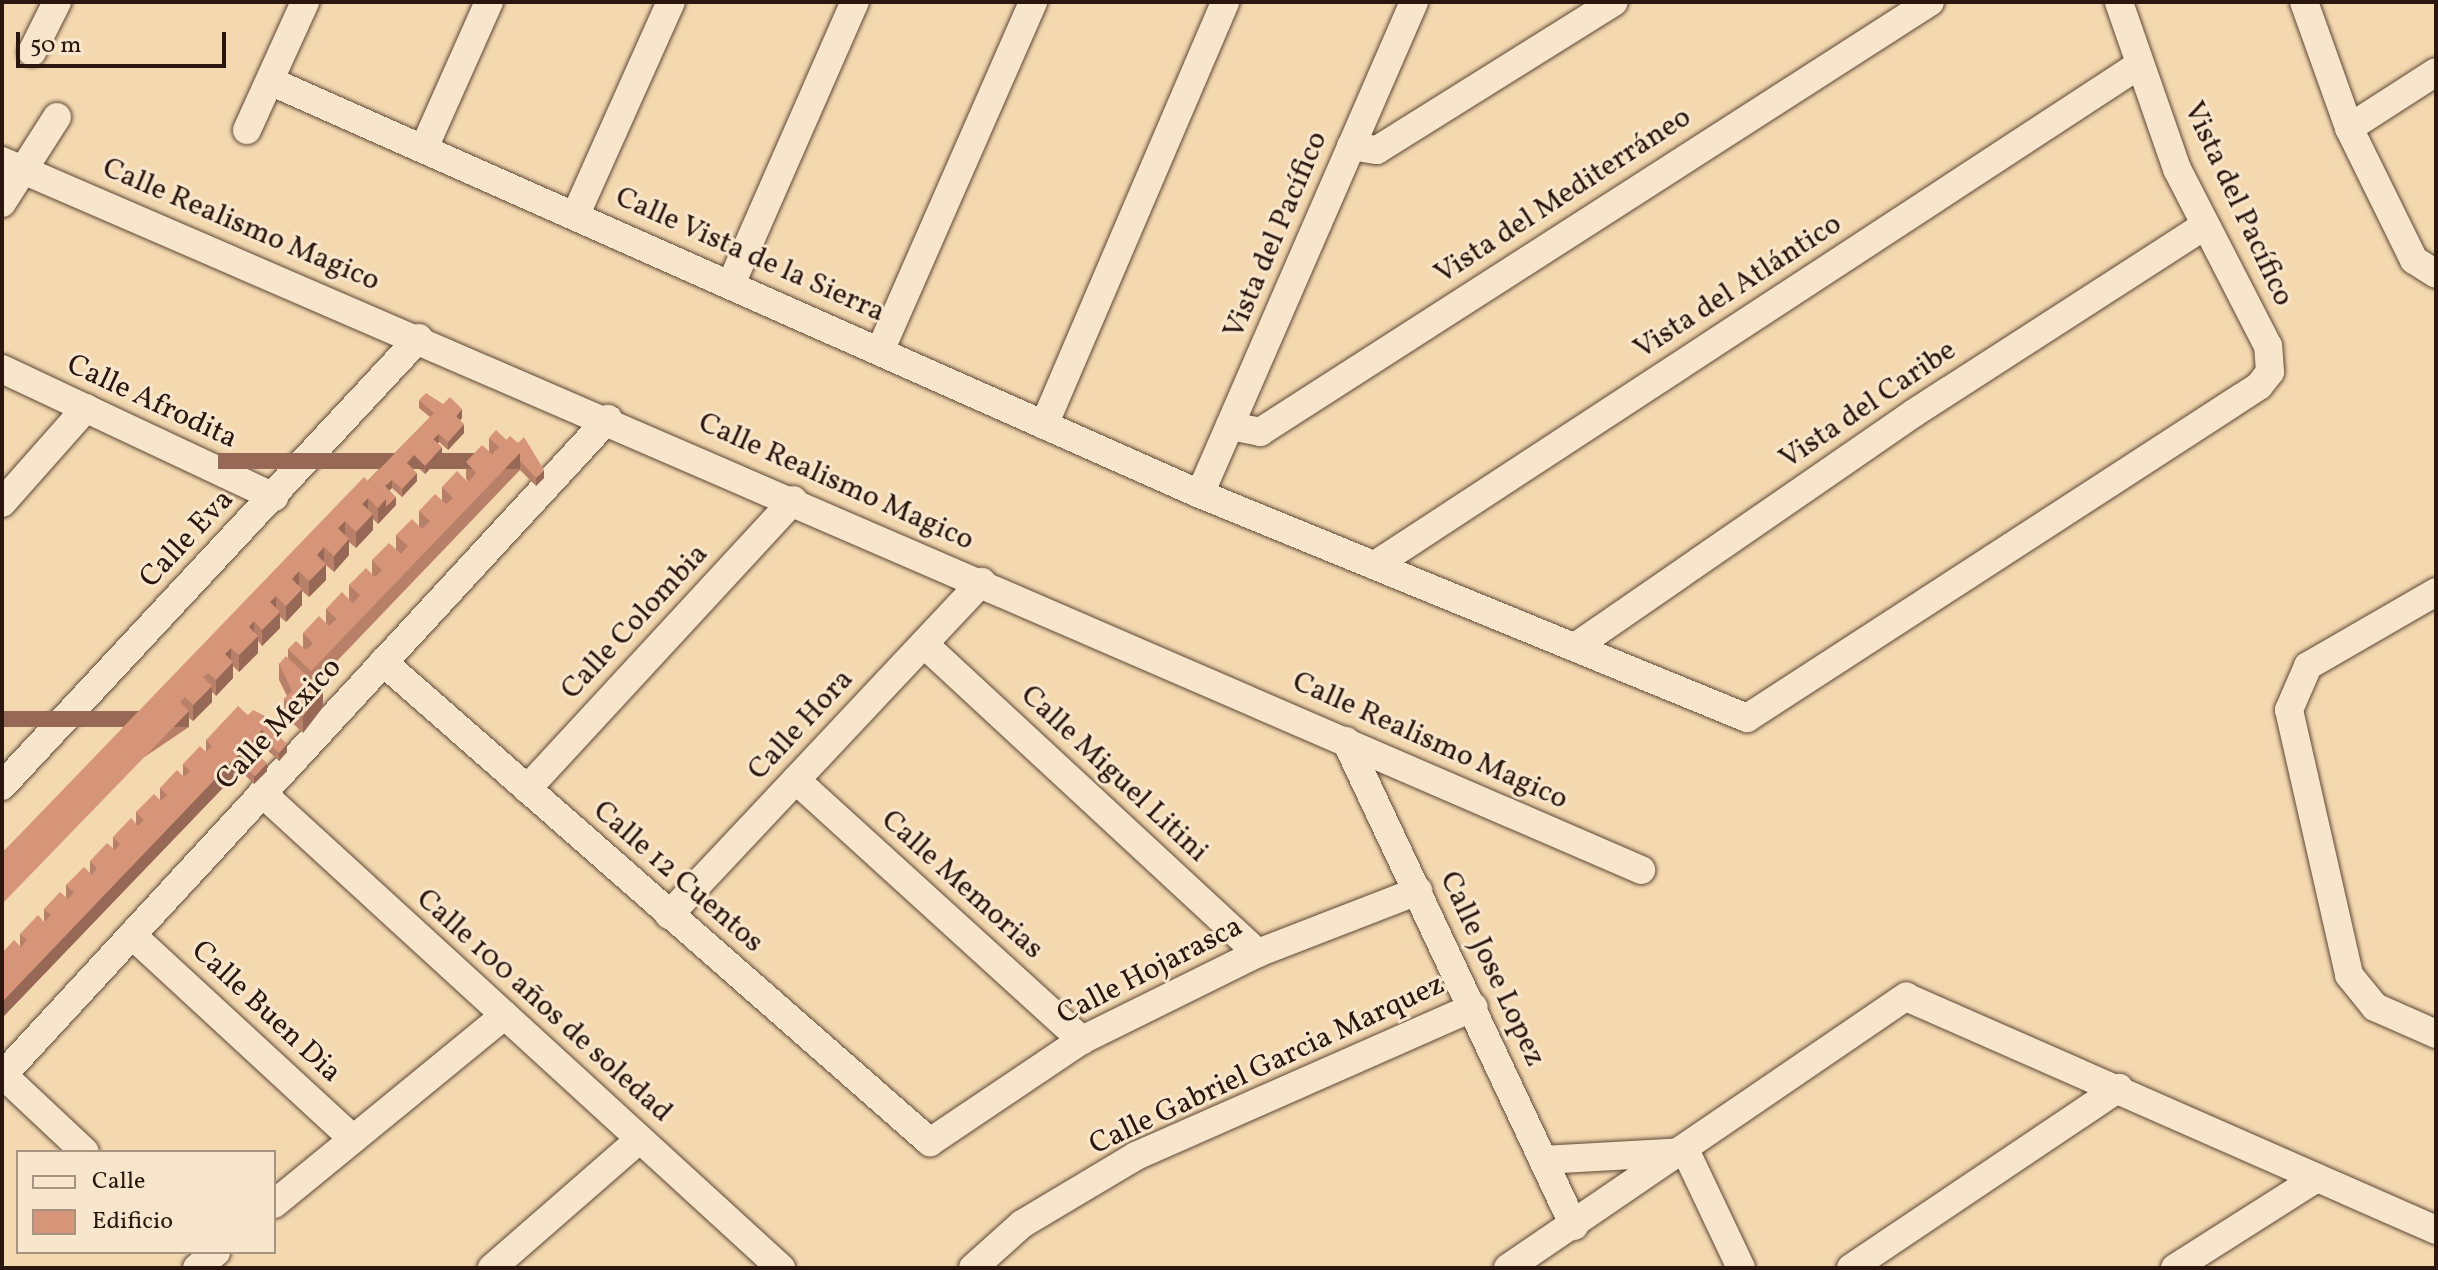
<!DOCTYPE html>
<html>
<head>
<meta charset="utf-8">
<style>
  body { margin:0 }
  #map { position:relative; width:2438px; height:1270px; overflow:hidden; background:#f4d9b0; font-family:Vollkorn,serif }
  div>[style] { position:absolute }
  [style*='--x'] { left:calc(var(--x)*1px); top:calc(var(--y)*1px); width:calc(var(--w)*1px); rotate:calc(var(--a)*1deg) }
  .roads { filter:drop-shadow(0 0 2px #5d4737) drop-shadow(0 0 2px #5d4737) }
  .minor>* { height:28px; margin:-14px; padding:0 14px; transform-origin:14px; border-radius:14px; background:#f8e6cc }
  .wall>* { inset:0; background:#b88068 }
  .shaded-wall>* { inset:0; background:#966855; transform-origin:0 0 }
  .building>* { inset:0; background:#d69579; transform-origin:0 0 }
  span { translate:-50% -50%; white-space:nowrap; text-align:center; line-height:1.15; -webkit-text-stroke:6px #f8e6cc; paint-order:stroke }
  .street-label { font-size:30px; color:#2b160f }
  .frame { position:absolute; inset:0; border:4px solid #2b160f; pointer-events:none }
  .legend { position:absolute; left:16px; top:1150px; width:260px; height:104px; box-sizing:border-box; background:#f8e6cc; border:2px solid #a69380; margin:0; padding:10px 14px; list-style:none; font-size:24px; color:#2b160f }
  .legend li { display:flex; align-items:center; gap:16px; height:40px }
  .legend b { width:40px; border:2px solid #a69380 }
  .scale { position:absolute; left:16px; top:32px; width:210px; height:36px; box-sizing:border-box; border:4px solid #2b160f; border-top:0; padding-left:10px; font-size:24px; line-height:28px; white-space:nowrap; color:#2b160f; -webkit-text-stroke:6px #f8e6cc; paint-order:stroke }
</style>
</head>
<body>
<div id="map">
  <div class="roads">
    <div class="minor">
      <i style="--x:2304;--y:2;--w:134;--a:70.3"></i>
      <i style="--x:2349;--y:128;--w:147;--a:63.8"></i>
      <i style="--x:2414;--y:260;--w:26;--a:32"></i>
      <i style="--x:32;--y:52;--w:56;--a:-63.4"></i>
      <i style="--x:270;--y:81;--w:1018;--a:23.95"></i>
      <i style="--x:1200;--y:494;--w:591;--a:22.27"></i>
      <i style="--x:1747;--y:718;--w:610;--a:-32.96"></i>
      <i style="--x:2259;--y:386;--w:18;--a:-52"></i>
      <i style="--x:2270;--y:372;--w:26;--a:-94"></i>
      <i style="--x:2268;--y:346;--w:199;--a:-117.2"></i>
      <i style="--x:2177;--y:169;--w:177;--a:-109.2"></i>
      <i style="--x:2349;--y:128;--w:103;--a:-32.8"></i>
      <i style="--x:247;--y:130;--w:141;--a:-65.6"></i>
      <i style="--x:1351;--y:146;--w:26;--a:9"></i>
      <i style="--x:1377;--y:150;--w:279;--a:-32"></i>
      <i style="--x:424;--y:148;--w:160;--a:-66"></i>
      <i style="--x:2;--y:161;--w:1786;--a:23.39"></i>
      <i style="--x:2;--y:203;--w:102;--a:-57.4"></i>
      <i style="--x:576;--y:214;--w:232;--a:-65.9"></i>
      <i style="--x:731;--y:284;--w:308;--a:-66.3"></i>
      <i style="--x:880;--y:351;--w:381;--a:-66.3"></i>
      <i style="--x:2;--y:369;--w:301;--a:25.2"></i>
      <i style="--x:1044;--y:425;--w:460;--a:-66.8"></i>
      <i style="--x:1230;--y:426;--w:31;--a:11"></i>
      <i style="--x:1260;--y:432;--w:796;--a:-32.69"></i>
      <i style="--x:1200;--y:494;--w:537;--a:-66.49"></i>
      <i style="--x:2;--y:503;--w:127;--a:-48.5"></i>
      <i style="--x:1375;--y:565;--w:913;--a:-33.2"></i>
      <i style="--x:2436;--y:592;--w:148;--a:150"></i>
      <i style="--x:2308;--y:666;--w:48;--a:113.4"></i>
      <i style="--x:2289;--y:710;--w:272;--a:77.2"></i>
      <i style="--x:2349;--y:975;--w:41;--a:50.9"></i>
      <i style="--x:2375;--y:1007;--w:67;--a:23.9"></i>
      <i style="--x:924;--y:644;--w:455;--a:42.8"></i>
      <i style="--x:1575;--y:647;--w:412;--a:-34.6"></i>
      <i style="--x:1914;--y:413;--w:345;--a:-32.8"></i>
      <i style="--x:383;--y:662;--w:728;--a:41.27"></i>
      <i style="--x:930;--y:1142;--w:183;--a:-33.9"></i>
      <i style="--x:1082;--y:1040;--w:196;--a:-26.3"></i>
      <i style="--x:1258;--y:953;--w:172;--a:-21.2"></i>
      <i style="--x:1346;--y:741;--w:536;--a:64.82"></i>
      <i style="--x:796;--y:780;--w:387;--a:42.3"></i>
      <i style="--x:2;--y:786;--w:612;--a:-47.05"></i>
      <i style="--x:527;--y:789;--w:393;--a:-47.3"></i>
      <i style="--x:262;--y:793;--w:704;--a:42.47"></i>
      <i style="--x:669;--y:915;--w:457;--a:-46.8"></i>
      <i style="--x:132;--y:935;--w:301;--a:42.7"></i>
      <i style="--x:3;--y:1075;--w:112;--a:43.2"></i>
      <i style="--x:2;--y:1076;--w:894;--a:-47.31"></i>
      <i style="--x:1686;--y:1152;--w:128;--a:64.6"></i>
      <i style="--x:1543;--y:1160;--w:142;--a:-3.2"></i>
      <i style="--x:274;--y:1204;--w:298;--a:-39.3"></i>
      <i style="--x:197;--y:1268;--w:25;--a:-40"></i>
      <i style="--x:492;--y:1268;--w:196;--a:-41.1"></i>
      <i style="--x:973;--y:1268;--w:66;--a:-41.9"></i>
      <i style="--x:1022;--y:1224;--w:133;--a:-30.8"></i>
      <i style="--x:1136;--y:1156;--w:369;--a:-23.8"></i>
      <i style="--x:1508;--y:1268;--w:482;--a:-34.3"></i>
      <i style="--x:1906;--y:997;--w:579;--a:23.73"></i>
      <i style="--x:1851;--y:1268;--w:323;--a:-33.9"></i>
      <i style="--x:2175;--y:1268;--w:168;--a:-32.4"></i>
    </div>
  </div>
  <div class="wall">
    <i style="clip-path:polygon(419px 400px,462px 418px,460px 420px,464px 433px,448px 450px,439px 442px,438px 443px,442px 456px,425px 474px,414px 464px,411px 467px,417px 481px,402px 497px,392px 488px,389px 490px,396px 505px,378px 524px,373px 519px,373px 530px,356px 548px,349px 542px,349px 555px,334px 572px,326px 565px,326px 580px,309px 597px,302px 591px,302px 605px,286px 622px,280px 617px,280px 628px,262px 646px,258px 641px,258px 653px,239px 672px,233px 666px,233px 678px,216px 696px,212px 692px,212px 702px,193px 721px,189px 718px,189px 727px,2px 853px,430px 417px,419px 408px)"></i>
    <i style="clip-path:polygon(489px 438px,544px 478px,536px 486px,520px 470px,315px 684px,323px 707px,303px 733px,284px 715px,284px 699px,287px 696px,279px 680px,279px 664px,288px 658px,288px 649px,303px 648px,303px 633px,326px 624px,326px 609px,349px 599px,349px 585px,372px 574px,372px 560px,396px 550px,396px 535px,419px 526px,419px 511px,442px 500px,442px 487px,468px 482px,466px 478px,466px 462px,489px 451px)"></i>
    <i style="clip-path:polygon(248px 715px,279px 731px,277px 734px,287px 752px,279px 761px,263px 746px,256px 753px,267px 771px,254px 784px,242px 772px,242px 768px,2px 1018px,2px 953px,20px 946px,20px 934px,44px 922px,44px 909px,66px 898px,66px 885px,90px 873px,90px 861px,113px 848px,113px 837px,136px 824px,136px 812px,160px 800px,160px 788px,183px 776px,183px 764px,206px 751px,206px 740px)"></i>
  </div>
  <div class="shaded-wall">
    <i style="clip-path:polygon(462px 409px,462px 418px,456px 424px,456px 416px)"></i>
    <i style="clip-path:polygon(464px 424px,464px 433px,448px 450px,448px 442px)"></i>
    <i style="clip-path:polygon(439px 434px,439px 442px,433px 448px,433px 439px)"></i>
    <i style="clip-path:polygon(442px 447px,442px 456px,425px 474px,425px 466px)"></i>
    <i style="left:520px;top:453px;width:16px;height:302px;rotate:90deg"></i>
    <i style="clip-path:polygon(414px 455px,414px 464px,407px 471px,407px 463px)"></i>
    <i style="clip-path:polygon(544px 470px,544px 478px,536px 486px,536px 478px)"></i>
    <i style="clip-path:polygon(417px 473px,417px 481px,402px 497px,402px 489px)"></i>
    <i style="clip-path:polygon(392px 480px,392px 488px,385px 495px,385px 486px)"></i>
    <i style="clip-path:polygon(396px 497px,396px 505px,378px 524px,378px 508px,386px 499px)"></i>
    <i style="clip-path:polygon(368px 498px,368px 515px,362px 504px)"></i>
    <i style="clip-path:polygon(373px 514px,373px 530px,356px 548px,356px 532px)"></i>
    <i style="clip-path:polygon(345px 521px,345px 537px,338px 528px)"></i>
    <i style="clip-path:polygon(349px 539px,349px 555px,334px 572px,334px 556px)"></i>
    <i style="clip-path:polygon(324px 547px,324px 563px,317px 555px)"></i>
    <i style="clip-path:polygon(326px 564px,326px 580px,309px 597px,309px 581px)"></i>
    <i style="clip-path:polygon(299px 571px,299px 588px,292px 579px)"></i>
    <i style="clip-path:polygon(302px 589px,302px 605px,286px 622px,286px 606px)"></i>
    <i style="clip-path:polygon(276px 596px,276px 613px,270px 602px)"></i>
    <i style="clip-path:polygon(280px 612px,280px 628px,262px 646px,262px 630px)"></i>
    <i style="clip-path:polygon(254px 621px,254px 638px,249px 627px)"></i>
    <i style="clip-path:polygon(258px 636px,258px 653px,239px 672px,239px 655px)"></i>
    <i style="clip-path:polygon(231px 648px,231px 664px,233px 662px,233px 678px,216px 696px,216px 680px,225px 654px)"></i>
    <i style="clip-path:polygon(212px 686px,212px 702px,193px 721px,193px 705px)"></i>
    <i style="clip-path:polygon(323px 691px,323px 707px,303px 733px,303px 716px)"></i>
    <i style="left:189px;top:711px;width:16px;height:269px;rotate:90deg"></i>
    <i style="clip-path:polygon(279px 723px,279px 731px,273px 738px,273px 730px)"></i>
    <i style="clip-path:polygon(263px 729px,263px 746px,244px 766px,242px 764px,242px 768px,2px 1018px,2px 1002px)"></i>
    <i style="clip-path:polygon(287px 744px,287px 752px,279px 761px,279px 753px)"></i>
    <i style="clip-path:polygon(267px 763px,267px 771px,254px 784px,254px 776px)"></i>
  </div>
  <div class="building">
    <i style="clip-path:polygon(426px 393px,443px 404px,450px 397px,462px 409px,456px 416px,464px 424px,448px 442px,439px 434px,433px 439px,442px 447px,425px 466px,414px 455px,407px 463px,417px 473px,402px 489px,392px 480px,385px 486px,396px 497px,386px 507px,386px 499px,368px 481px,434px 413px,419px 400px)"></i>
    <i style="clip-path:polygon(496px 430px,520px 453px,311px 671px,288px 649px,296px 641px,306px 650px,313px 643px,303px 633px,319px 616px,329px 626px,337px 619px,326px 609px,342px 592px,353px 603px,360px 595px,349px 585px,366px 568px,375px 577px,382px 570px,372px 560px,389px 543px,401px 554px,408px 546px,396px 535px,412px 519px,422px 529px,430px 521px,419px 511px,435px 494px,446px 504px,453px 498px,442px 487px,457px 471px,468px 482px,476px 473px,466px 462px,482px 445px,492px 454px,499px 447px,489px 438px)"></i>
    <i style="clip-path:polygon(510px 436px,518px 443px,524px 437px,544px 470px,536px 478px,520px 461px,520px 453px,506px 440px)"></i>
    <i style="clip-path:polygon(364px 477px,386px 499px,378px 508px,368px 498px,362px 504px,373px 514px,356px 532px,345px 521px,338px 528px,349px 539px,334px 556px,324px 547px,317px 555px,326px 564px,309px 581px,299px 571px,292px 579px,302px 589px,286px 606px,276px 596px,270px 602px,280px 612px,262px 630px,254px 621px,249px 627px,258px 636px,239px 655px,231px 648px,225px 654px,233px 662px,216px 680px,208px 673px,203px 677px,212px 686px,193px 705px,185px 697px,180px 702px,189px 711px,2px 904px,2px 853px)"></i>
    <i style="clip-path:polygon(286px 656px,323px 691px,303px 716px,284px 699px,292px 691px,279px 664px)"></i>
    <i style="clip-path:polygon(238px 706px,263px 729px,2px 1002px,2px 968px,5px 965px,2px 963px,2px 953px,14px 940px,21px 947px,27px 940px,20px 934px,38px 915px,44px 922px,51px 915px,44px 909px,60px 892px,68px 899px,74px 892px,66px 885px,84px 867px,92px 875px,97px 868px,90px 861px,107px 843px,115px 850px,120px 844px,113px 837px,131px 818px,138px 826px,144px 820px,136px 812px,154px 794px,161px 801px,167px 795px,160px 788px,177px 770px,184px 777px,190px 771px,183px 764px,200px 746px,206px 752px,212px 746px,206px 740px)"></i>
    <i style="clip-path:polygon(253px 710px,279px 723px,273px 730px,287px 744px,279px 753px,263px 738px,263px 729px,248px 715px)"></i>
    <i style="left:254px;top:751px;width:18px;height:18px;rotate:43deg"></i>
  </div>
  <div class="street-label">
    <span style="left:1563px;top:196px;rotate:-33deg">Vista del Mediterráneo</span>
    <span style="left:2238px;top:204px;rotate:65deg">Vista del Pacífico</span>
    <span style="left:241px;top:225px;rotate:23deg">Calle Realismo Magico</span>
    <span style="left:1276px;top:235px;rotate:-67deg">Vista del Pacífico</span>
    <span style="left:750px;top:255px;rotate:24deg">Calle Vista de la Sierra</span>
    <span style="left:1738px;top:287px;rotate:-33deg">Vista del Atlántico</span>
    <span style="left:152px;top:402px;rotate:25deg">Calle Afrodita</span>
    <span style="left:1868px;top:405px;rotate:-34deg">Vista del Caribe</span>
    <span style="left:836px;top:482px;rotate:24deg">Calle Realismo Magico</span>
    <span style="left:187px;top:539px;rotate:-47deg">Calle Eva</span>
    <span style="left:635px;top:622px;rotate:-47deg">Calle Colombia</span>
    <span style="left:279px;top:724px;rotate:-47deg">Calle Mexico</span>
    <span style="left:801px;top:725px;rotate:-47deg">Calle Hora</span>
    <span style="left:1430px;top:741px;rotate:24deg">Calle Realismo Magico</span>
    <span style="left:1114px;top:774px;rotate:43deg">Calle Miguel Litini</span>
    <span style="left:678px;top:877px;rotate:41deg">Calle 12 Cuentos</span>
    <span style="left:962px;top:885px;rotate:42deg">Calle Memorias</span>
    <span style="left:1492px;top:969px;rotate:65deg">Calle Jose Lopez</span>
    <span style="left:1150px;top:971px;rotate:-27deg">Calle Hojarasca</span>
    <span style="left:544px;top:1006px;rotate:42deg">Calle 100 años de soledad</span>
    <span style="left:266px;top:1012px;rotate:43deg">Calle Buen Dia</span>
    <span style="left:1267px;top:1065px;rotate:-25deg">Calle Gabriel Garcia Marquez</span>
  </div>
  <div class="frame"></div>
  <ul class="legend">
  <li><b style="height:10px;background:#f8e6cc"></b>Calle</li>
  <li><b style="height:22px;background:#d69579"></b>Edificio</li>
  </ul>
  <div class="scale">50 m</div>
</div>
</body>
</html>
